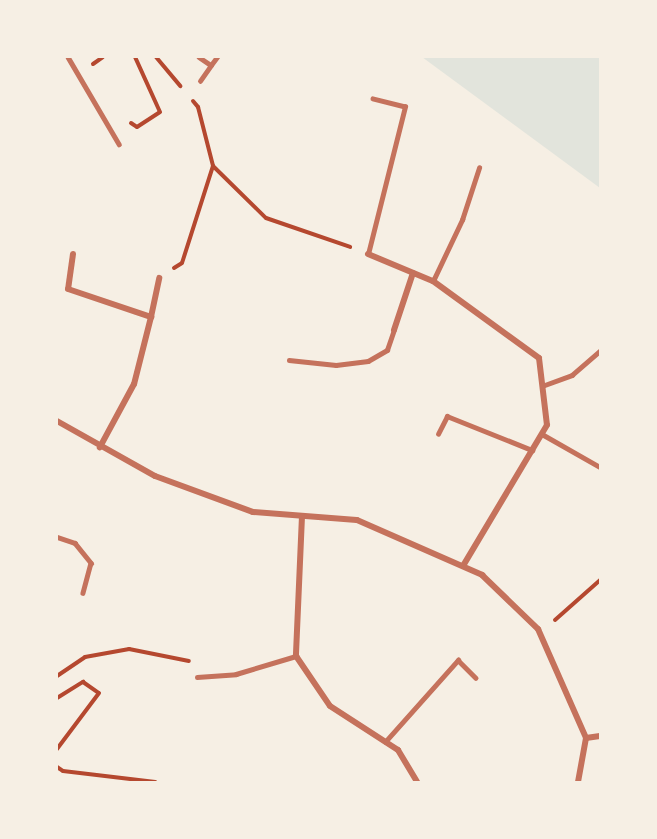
<!DOCTYPE html>
<html>
<head>
<meta charset="utf-8">
<style>
  body { margin:0 }
  #map { position:relative; width:657px; height:839px; overflow:hidden; background:#f6efe4; font-family:"Open Sans",sans-serif }
  div>[style] { position:absolute }
  [style*='--x'] { left:calc(var(--x)*1px); top:calc(var(--y)*1px); width:calc(var(--w)*1px); rotate:calc(var(--a)*1deg) }
  .green>* { inset:0; background:#e2e4dc }
  .path>* { height:4px; margin:-2px; padding:0 2px; transform-origin:2px; border-radius:2px; background:#b5482f }
  .service>* { height:4.5px; margin:-2.25px; padding:0 2.25px; transform-origin:2.25px; border-radius:2.25px; background:#c5725c }
  .minor>* { height:6px; margin:-3px; padding:0 3px; transform-origin:3px; border-radius:3px; background:#c5725c }
  span { translate:-50% -50%; white-space:nowrap; text-align:center; line-height:1.15; -webkit-text-stroke:6px #f6efe4; paint-order:stroke }
  .frame { position:absolute; inset:0; border:58px solid #f6efe4; pointer-events:none }
</style>
</head>
<body>
<div id="map">
  <div class="green">
    <i style="clip-path:polygon(422px 57px,600px 57px,600px 188px)"></i>
  </div>
  <div class="path">
    <i style="--x:156;--y:57;--w:38;--a:50"></i>
    <i style="--x:93;--y:64;--w:12;--a:-35"></i>
    <i style="--x:193;--y:101;--w:8;--a:50"></i>
    <i style="--x:198;--y:107;--w:61;--a:75.7"></i>
    <i style="--x:213;--y:166;--w:74;--a:44.5"></i>
    <i style="--x:266;--y:218;--w:89;--a:19"></i>
    <i style="--x:131;--y:123;--w:7;--a:34"></i>
    <i style="--x:137;--y:127;--w:27;--a:-33"></i>
    <i style="--x:160;--y:112;--w:60;--a:-114.4"></i>
    <i style="--x:174;--y:268;--w:9;--a:-32"></i>
    <i style="--x:182;--y:263;--w:102;--a:-72.3"></i>
    <i style="--x:555;--y:620;--w:60;--a:-41.6"></i>
    <i style="--x:57;--y:676;--w:34;--a:-34"></i>
    <i style="--x:85;--y:657;--w:45;--a:-10.3"></i>
    <i style="--x:129;--y:649;--w:61;--a:11.3"></i>
    <i style="--x:57;--y:698;--w:31;--a:-32"></i>
    <i style="--x:83;--y:682;--w:19;--a:35"></i>
    <i style="--x:99;--y:693;--w:70;--a:126.9"></i>
    <i style="--x:57;--y:767;--w:7;--a:34"></i>
    <i style="--x:63;--y:771;--w:93;--a:6.8"></i>
  </div>
  <div class="service">
    <i style="--x:68;--y:57;--w:101;--a:59.6"></i>
    <i style="--x:199;--y:57;--w:14;--a:34"></i>
    <i style="--x:211;--y:65;--w:10;--a:-53"></i>
    <i style="--x:200;--y:81;--w:19;--a:-55"></i>
    <i style="--x:368;--y:254;--w:152;--a:-75.9"></i>
    <i style="--x:405;--y:107;--w:33;--a:-166"></i>
    <i style="--x:433;--y:281;--w:68;--a:-64.6"></i>
    <i style="--x:462;--y:220;--w:55;--a:-71.9"></i>
    <i style="--x:289;--y:360;--w:47;--a:6.1"></i>
    <i style="--x:336;--y:365;--w:32;--a:-7"></i>
    <i style="--x:368;--y:361;--w:22;--a:-30"></i>
    <i style="--x:387;--y:350;--w:21;--a:-71"></i>
    <i style="--x:542;--y:386;--w:32;--a:-20"></i>
    <i style="--x:572;--y:375;--w:37;--a:-41"></i>
    <i style="--x:438;--y:434;--w:20;--a:-63"></i>
    <i style="--x:447;--y:416;--w:92;--a:21.8"></i>
    <i style="--x:542;--y:434;--w:67;--a:29.6"></i>
    <i style="--x:57;--y:537;--w:19;--a:18"></i>
    <i style="--x:75;--y:543;--w:26;--a:51"></i>
    <i style="--x:91;--y:563;--w:31;--a:105"></i>
    <i style="--x:197;--y:677;--w:39;--a:-4"></i>
    <i style="--x:236;--y:674;--w:63;--a:-16.7"></i>
    <i style="--x:385;--y:742;--w:110;--a:-48.3"></i>
    <i style="--x:458;--y:660;--w:25;--a:45"></i>
  </div>
  <div class="minor">
    <i style="--x:73;--y:254;--w:35;--a:98"></i>
    <i style="--x:68;--y:289;--w:88;--a:18.6"></i>
    <i style="--x:151;--y:317;--w:69;--a:104.2"></i>
    <i style="--x:134;--y:384;--w:72;--a:118.4"></i>
    <i style="--x:368;--y:254;--w:70;--a:22.6"></i>
    <i style="--x:433;--y:281;--w:131;--a:36"></i>
    <i style="--x:539;--y:358;--w:67;--a:83.2"></i>
    <i style="--x:547;--y:425;--w:164;--a:120.8"></i>
    <i style="--x:151;--y:317;--w:40;--a:-78"></i>
    <i style="--x:394;--y:330;--w:60;--a:-71.6"></i>
    <i style="--x:57;--y:421;--w:112;--a:29.3"></i>
    <i style="--x:155;--y:476;--w:104;--a:20.2"></i>
    <i style="--x:253;--y:512;--w:104;--a:4.4"></i>
    <i style="--x:357;--y:520;--w:137;--a:23.7"></i>
    <i style="--x:482;--y:575;--w:78;--a:44"></i>
    <i style="--x:538;--y:629;--w:119;--a:66.2"></i>
    <i style="--x:586;--y:738;--w:45;--a:100.3"></i>
    <i style="--x:302;--y:516;--w:140;--a:92.5"></i>
    <i style="--x:296;--y:656;--w:60;--a:55.8"></i>
    <i style="--x:330;--y:706;--w:81;--a:32.9"></i>
    <i style="--x:398;--y:750;--w:37;--a:59"></i>
    <i style="--x:586;--y:738;--w:14;--a:-8"></i>
  </div>
  <div class="frame"></div>
</div>
</body>
</html>
